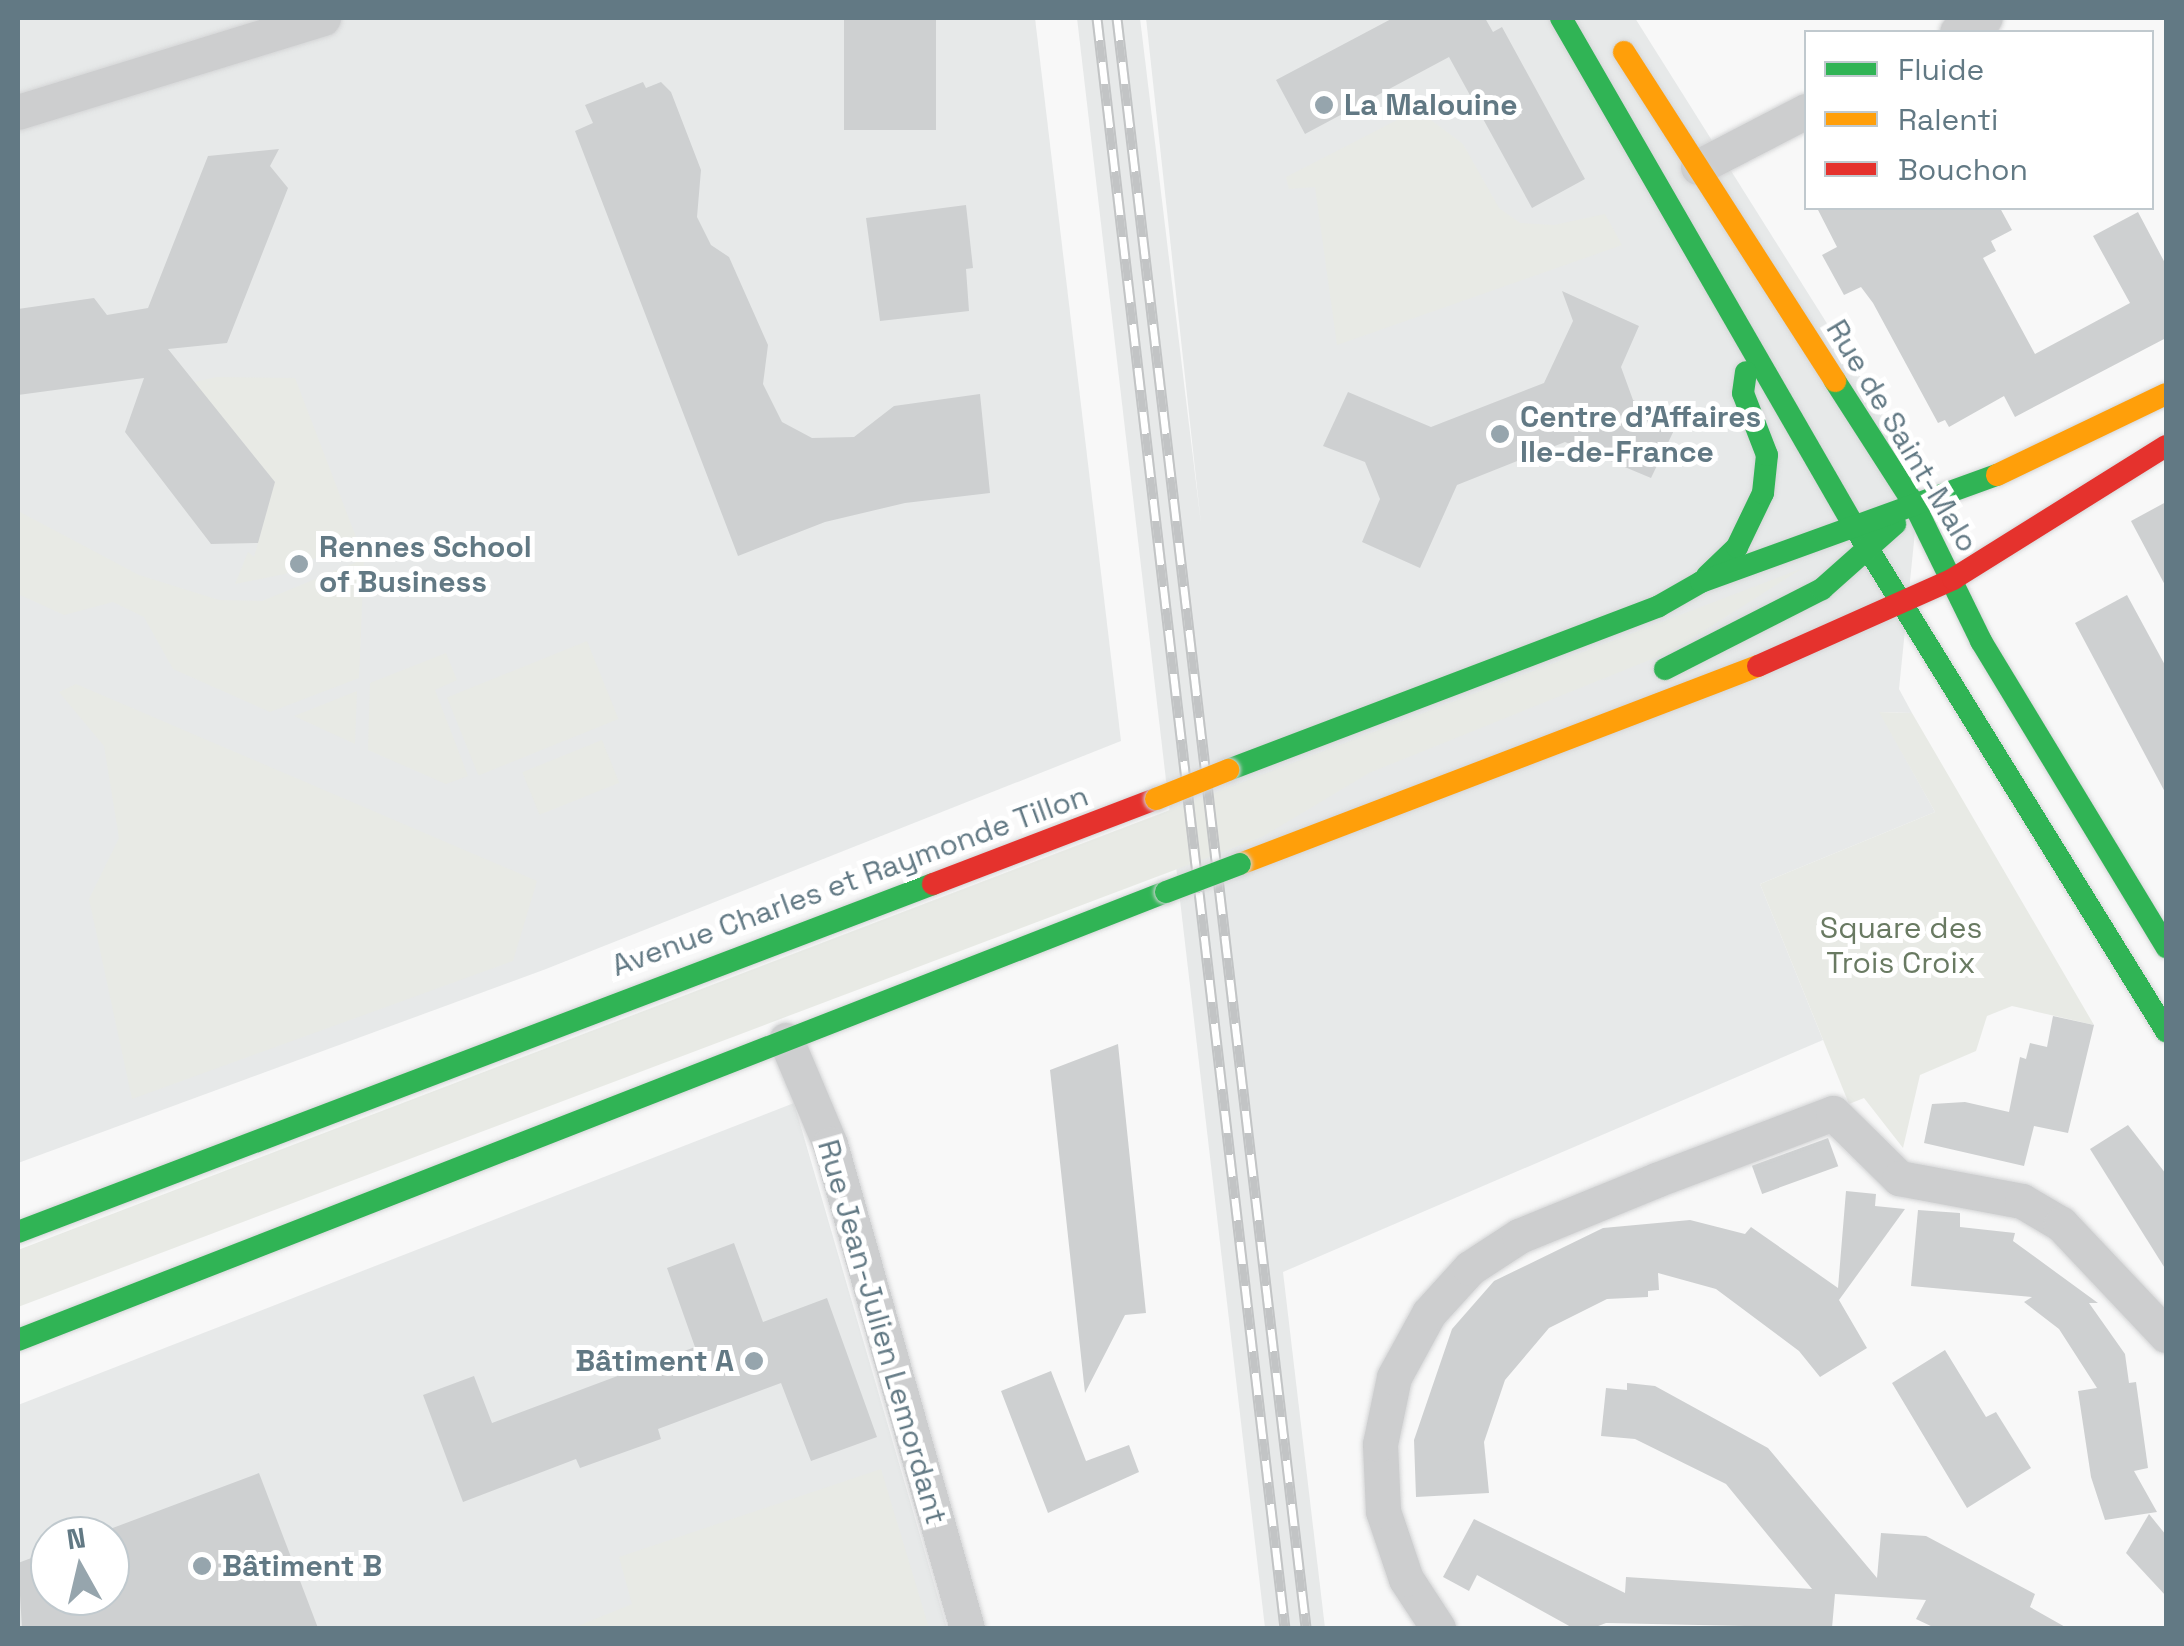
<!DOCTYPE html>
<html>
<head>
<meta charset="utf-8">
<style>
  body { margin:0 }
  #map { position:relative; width:2184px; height:1646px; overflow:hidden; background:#f8f8f8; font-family:"Space Grotesk",sans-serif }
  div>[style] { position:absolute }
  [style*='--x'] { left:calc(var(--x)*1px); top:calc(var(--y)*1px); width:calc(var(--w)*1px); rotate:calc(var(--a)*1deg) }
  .built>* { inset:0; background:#e7e9e9 }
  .green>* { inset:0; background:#e8eae5; transform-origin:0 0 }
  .building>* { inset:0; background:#ced0d1; transform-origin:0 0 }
  .roads { filter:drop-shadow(0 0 2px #d4d5d6) drop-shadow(0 0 2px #d4d5d6) }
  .street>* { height:35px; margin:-17.5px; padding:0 17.5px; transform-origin:17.5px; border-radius:17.5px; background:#cdcecf }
  .fast>* { height:22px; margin:-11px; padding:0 11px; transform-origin:11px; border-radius:11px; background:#30b455 }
  .slow>* { height:22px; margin:-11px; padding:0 11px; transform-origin:11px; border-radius:11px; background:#ff9f0a }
  .jam>* { height:22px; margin:-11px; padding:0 11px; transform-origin:11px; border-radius:11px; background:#e5322d }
  .rail>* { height:11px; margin-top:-5.5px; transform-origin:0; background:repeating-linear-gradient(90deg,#fff 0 22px,#c2c4c5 0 44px); box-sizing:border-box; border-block:2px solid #c2c4c5 }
  .bridges { filter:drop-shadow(0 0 2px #d4d5d6) drop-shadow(0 0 2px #d4d5d6) }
  .fast-bridge>* { height:22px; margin:-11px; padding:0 11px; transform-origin:11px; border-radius:11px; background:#30b455 }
  .slow-bridge>* { height:22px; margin:-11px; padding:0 11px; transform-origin:11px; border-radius:11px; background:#ff9f0a }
  .dots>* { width:28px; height:28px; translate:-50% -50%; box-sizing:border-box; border:5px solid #fff; border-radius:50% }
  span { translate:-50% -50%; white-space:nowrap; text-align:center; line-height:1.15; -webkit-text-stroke:10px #fff; paint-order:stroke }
  .poi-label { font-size:30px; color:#627984; font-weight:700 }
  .left { translate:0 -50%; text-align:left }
  .right { translate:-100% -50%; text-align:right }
  .street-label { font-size:30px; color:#627984 }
  .park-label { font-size:30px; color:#697a62 }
  .frame { position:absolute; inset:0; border:20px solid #627984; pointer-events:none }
  .legend { position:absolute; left:1804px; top:30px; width:350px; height:180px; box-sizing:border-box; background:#fff; border:2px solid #c0c9ce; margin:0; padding:12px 18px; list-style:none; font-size:30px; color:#627984 }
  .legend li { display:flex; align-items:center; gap:20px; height:50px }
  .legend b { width:50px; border:2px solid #c0c9ce }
  .north { position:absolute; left:30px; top:1516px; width:100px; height:100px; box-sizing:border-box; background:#fff; border:2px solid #c0c9ce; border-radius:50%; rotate:352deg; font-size:28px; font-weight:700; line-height:40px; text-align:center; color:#627984 }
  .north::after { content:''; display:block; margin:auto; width:35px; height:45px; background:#96a5ad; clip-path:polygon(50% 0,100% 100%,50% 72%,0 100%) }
</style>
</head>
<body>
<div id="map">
  <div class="built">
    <i style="clip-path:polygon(18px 18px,1035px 18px,1121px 741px,546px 969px,18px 1163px)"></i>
    <i style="clip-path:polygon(1077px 18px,1140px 18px,1201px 524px,1146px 18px,1635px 18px,1921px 473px,1899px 689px,1912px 713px,1880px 712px,1935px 812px,1760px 884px,1823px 1040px,1283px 1272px,1325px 1628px,1265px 1628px)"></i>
    <i style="clip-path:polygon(evenodd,794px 1103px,947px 1628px,18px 1628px,18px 1405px,794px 1103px,50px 1536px,110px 1536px,110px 1596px,50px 1596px,50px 1536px)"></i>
  </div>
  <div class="green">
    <i style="clip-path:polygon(1427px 117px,1463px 144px,1499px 208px,1520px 223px,1554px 225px,1605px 214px,1622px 245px,1337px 345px,1315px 187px,1289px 189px,1286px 177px,1397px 120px)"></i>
    <i style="clip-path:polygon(217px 377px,295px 378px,356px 537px,285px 574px,235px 584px,248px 552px,254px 557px,275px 482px,194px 382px)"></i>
    <i style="clip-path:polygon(18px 511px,139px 575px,219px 600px,262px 601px,364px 559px,359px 678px,270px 712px,173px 669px,144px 617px,113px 602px,64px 615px,18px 594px)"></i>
    <i style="clip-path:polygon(1803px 568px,1672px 651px,1369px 773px,1262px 837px,18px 1307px,18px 1250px)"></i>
    <i style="left:587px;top:641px;width:84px;height:151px;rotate:68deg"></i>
    <i style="clip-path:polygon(446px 653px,457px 680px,435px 690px,468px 776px,446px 784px,368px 750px,370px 683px)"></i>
    <i style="clip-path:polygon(76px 684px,537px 881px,513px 961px,132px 1099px,89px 899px,119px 838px,104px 746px,59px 692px)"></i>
    <i style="clip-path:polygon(357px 691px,355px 744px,294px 716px)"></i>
    <i style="clip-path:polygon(1879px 712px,1912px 713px,2094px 1025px,2012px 1006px,1987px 1016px,1976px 1051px,1920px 1075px,1903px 1148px,1864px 1098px,1849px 1104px,1760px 884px,1935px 812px)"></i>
    <i style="left:602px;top:740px;width:46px;height:86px;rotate:68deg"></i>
    <i style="clip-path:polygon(881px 1469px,929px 1628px,573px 1628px,632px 1604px,619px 1557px)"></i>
  </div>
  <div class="building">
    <i style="left:844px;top:18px;width:92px;height:112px"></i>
    <i style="clip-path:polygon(1393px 18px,1485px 18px,1493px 32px,1502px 27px,1585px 179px,1532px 208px,1449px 57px,1305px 134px,1276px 80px)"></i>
    <i style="clip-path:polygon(643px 82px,646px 88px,661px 82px,671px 92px,701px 170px,697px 217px,711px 245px,729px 257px,768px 345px,763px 384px,782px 422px,812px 438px,854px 437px,894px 406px,980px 394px,990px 493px,905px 503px,825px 522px,738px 556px,575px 131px,593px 123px,585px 105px)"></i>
    <i style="clip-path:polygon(279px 149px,270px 166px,288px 188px,227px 343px,168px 349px,275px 482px,258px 543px,211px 544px,125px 432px,144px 378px,18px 395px,18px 309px,94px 298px,107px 315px,148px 308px,208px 156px)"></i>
    <i style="clip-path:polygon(966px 205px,973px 268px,966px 269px,969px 311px,880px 321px,866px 218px)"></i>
    <i style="clip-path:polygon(1817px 208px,2000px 208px,2012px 230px,1991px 241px,1996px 251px,1983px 258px,2035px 354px,2130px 303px,2093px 236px,2138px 212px,2166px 265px,2166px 338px,2015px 417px,2004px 396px,1949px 427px,1945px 420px,1938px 423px,1873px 303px,1861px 287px,1844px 295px,1822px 255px,1837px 247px)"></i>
    <i style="clip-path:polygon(1562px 291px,1639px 326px,1621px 367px,1633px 400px,1678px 422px,1651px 478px,1565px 442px,1457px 485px,1420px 568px,1362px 542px,1380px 499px,1365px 462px,1323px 446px,1348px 392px,1431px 427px,1544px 383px,1573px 321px)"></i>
    <i style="clip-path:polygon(2166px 502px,2166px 587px,2131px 521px)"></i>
    <i style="clip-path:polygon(2127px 595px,2166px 667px,2166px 794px,2075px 623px)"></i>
    <i style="clip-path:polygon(2053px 1016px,2094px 1025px,2068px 1133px,2034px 1126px,2024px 1166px,1924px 1143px,1932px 1104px,1965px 1102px,2009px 1112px,2020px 1057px,2026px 1059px,2030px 1043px,2047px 1047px)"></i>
    <i style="clip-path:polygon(1118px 1044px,1146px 1313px,1125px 1315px,1085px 1393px,1050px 1070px)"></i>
    <i style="clip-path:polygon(2128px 1125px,2166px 1174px,2166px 1270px,2090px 1149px)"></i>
    <i style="left:1828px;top:1138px;width:30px;height:81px;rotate:70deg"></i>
    <i style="clip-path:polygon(1846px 1191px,1876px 1194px,1875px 1206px,1905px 1209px,1839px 1300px,1867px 1348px,1820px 1377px,1799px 1351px,1716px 1289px,1658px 1273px,1659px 1290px,1648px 1291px,1648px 1297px,1607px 1299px,1549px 1328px,1505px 1380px,1484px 1442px,1489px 1493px,1416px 1497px,1414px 1440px,1452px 1329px,1494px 1281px,1603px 1228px,1690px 1220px,1745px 1234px,1751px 1227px,1838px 1288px)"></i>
    <i style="clip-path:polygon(1918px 1210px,1960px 1213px,1960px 1227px,2015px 1233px,2013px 1241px,2098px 1303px,2089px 1303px,2125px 1354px,2129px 1383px,2136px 1382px,2148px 1468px,2134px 1471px,2157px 1512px,2105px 1520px,2091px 1477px,2078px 1391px,2097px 1388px,2059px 1329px,2024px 1302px,2032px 1297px,1911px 1286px)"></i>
    <i style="clip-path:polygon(734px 1243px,763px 1322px,827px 1298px,877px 1437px,811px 1461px,781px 1383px,658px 1429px,661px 1439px,580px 1468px,576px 1459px,463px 1502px,423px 1395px,474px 1376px,492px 1423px,695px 1347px,667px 1268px)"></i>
    <i style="clip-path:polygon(1945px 1350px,1986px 1417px,1996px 1412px,2031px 1468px,1967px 1508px,1892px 1383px)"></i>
    <i style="clip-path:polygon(1051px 1371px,1086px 1461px,1129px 1445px,1139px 1472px,1048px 1513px,1001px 1391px)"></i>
    <i style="clip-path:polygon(1627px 1383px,1655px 1386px,1768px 1448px,1877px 1578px,1881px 1533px,1926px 1536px,2035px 1594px,2030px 1607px,2067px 1628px,1935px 1628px,1916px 1619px,1926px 1600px,1835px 1594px,1832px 1628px,1606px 1623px,1593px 1628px,1571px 1627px,1477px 1575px,1469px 1591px,1443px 1577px,1474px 1519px,1625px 1593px,1626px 1577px,1812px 1589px,1726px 1484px,1635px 1439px,1601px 1436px,1606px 1388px,1627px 1390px)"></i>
    <i style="clip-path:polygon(259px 1473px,318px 1628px,22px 1628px,18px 1563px,50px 1551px,50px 1596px,110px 1596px,110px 1529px)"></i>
    <i style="clip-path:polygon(2149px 1514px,2166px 1535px,2166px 1596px,2126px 1553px)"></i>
  </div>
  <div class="roads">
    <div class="street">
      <i style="--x:1957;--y:32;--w:31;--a:-27"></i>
      <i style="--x:18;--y:112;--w:319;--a:-17.1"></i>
      <i style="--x:1698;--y:167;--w:122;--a:-27.4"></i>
      <i style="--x:786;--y:1040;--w:113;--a:67.1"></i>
      <i style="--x:830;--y:1144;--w:503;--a:74.2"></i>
      <i style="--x:1438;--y:1628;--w:59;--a:-123.1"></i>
      <i style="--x:1406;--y:1579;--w:72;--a:-108.7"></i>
      <i style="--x:1383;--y:1511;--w:67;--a:-92.6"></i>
      <i style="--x:1380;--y:1444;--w:68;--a:-78.2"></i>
      <i style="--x:1394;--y:1377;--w:73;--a:-61.3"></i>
      <i style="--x:1429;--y:1313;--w:61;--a:-47.7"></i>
      <i style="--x:1470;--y:1268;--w:59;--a:-33.1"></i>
      <i style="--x:1519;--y:1236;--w:148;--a:-22.2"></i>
      <i style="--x:1656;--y:1180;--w:189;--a:-20.7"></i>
      <i style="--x:1833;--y:1113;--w:93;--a:44.6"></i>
      <i style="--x:1899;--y:1178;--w:125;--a:10.6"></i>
      <i style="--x:2022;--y:1201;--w:45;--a:30.5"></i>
      <i style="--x:2061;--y:1224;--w:153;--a:46.6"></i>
    </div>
    <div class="fast">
      <i style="--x:1561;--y:18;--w:586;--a:60.02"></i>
      <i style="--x:1854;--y:526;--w:594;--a:58.29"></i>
      <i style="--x:1835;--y:381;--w:146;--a:57.3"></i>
      <i style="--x:1914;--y:504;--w:153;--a:63.9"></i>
      <i style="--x:1981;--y:641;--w:358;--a:58.8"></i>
      <i style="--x:1707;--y:576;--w:42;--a:-44"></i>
      <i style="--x:1737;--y:547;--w:60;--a:-64.3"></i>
      <i style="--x:1763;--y:493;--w:38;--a:-84"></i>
      <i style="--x:1767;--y:455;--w:66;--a:-111.2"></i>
      <i style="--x:1743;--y:393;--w:21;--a:-82"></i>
      <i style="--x:1665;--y:669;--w:176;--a:-27"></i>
      <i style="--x:1822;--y:589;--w:98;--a:-41.7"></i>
      <i style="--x:1228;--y:770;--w:461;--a:-20.8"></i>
      <i style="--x:1659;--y:606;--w:48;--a:-29.7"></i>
      <i style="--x:1701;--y:582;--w:315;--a:-19.9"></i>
      <i style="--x:18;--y:1232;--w:979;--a:-20.82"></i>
      <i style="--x:18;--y:1340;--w:1232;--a:-21.32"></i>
    </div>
    <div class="slow">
      <i style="--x:1624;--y:52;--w:391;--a:57.3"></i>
      <i style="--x:1997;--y:475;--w:187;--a:-25.6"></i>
      <i style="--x:1240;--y:864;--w:555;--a:-20.92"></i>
    </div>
    <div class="jam">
      <i style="--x:1758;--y:666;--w:214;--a:-24"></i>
      <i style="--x:1953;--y:579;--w:251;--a:-32"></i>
      <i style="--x:933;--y:884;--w:239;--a:-20.9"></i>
    </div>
  </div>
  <div class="rail">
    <i style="--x:1097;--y:18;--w:1621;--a:83.34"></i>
    <i style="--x:1117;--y:18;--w:1621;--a:83.3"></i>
  </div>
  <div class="bridges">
    <div class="fast-bridge">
      <i style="--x:1166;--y:892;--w:79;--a:-20.7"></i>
    </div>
    <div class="slow-bridge">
      <i style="--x:1156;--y:799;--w:78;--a:-21.9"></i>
    </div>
  </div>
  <div class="dots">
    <i style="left:1324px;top:105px;background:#96a5ad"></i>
    <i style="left:1500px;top:434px;background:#96a5ad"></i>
    <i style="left:299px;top:564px;background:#96a5ad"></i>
    <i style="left:754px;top:1361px;background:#96a5ad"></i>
    <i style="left:202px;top:1566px;background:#96a5ad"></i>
  </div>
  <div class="poi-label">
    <span class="left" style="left:1344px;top:105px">La Malouine</span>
    <span class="left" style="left:1520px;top:434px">Centre d'Affaires<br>Ile-de-France</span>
    <span class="left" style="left:319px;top:564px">Rennes School<br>of Business</span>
    <span class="right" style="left:734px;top:1361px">Bâtiment A</span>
    <span class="left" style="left:222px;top:1566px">Bâtiment B</span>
  </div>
  <div class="street-label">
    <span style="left:1902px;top:436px;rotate:59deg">Rue de Saint-Malo</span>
    <span style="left:850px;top:881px;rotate:-20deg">Avenue Charles et Raymonde Tillon</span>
    <span style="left:882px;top:1332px;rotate:74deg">Rue Jean-Julien Lemordant</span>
  </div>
  <div class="park-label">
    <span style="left:1901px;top:945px">Square des<br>Trois Croix</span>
  </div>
  <div class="frame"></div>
  <ul class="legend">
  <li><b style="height:12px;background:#30b455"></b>Fluide</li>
  <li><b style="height:12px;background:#ff9f0a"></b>Ralenti</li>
  <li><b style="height:12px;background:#e5322d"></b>Bouchon</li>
  </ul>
  <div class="north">N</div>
</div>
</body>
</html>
